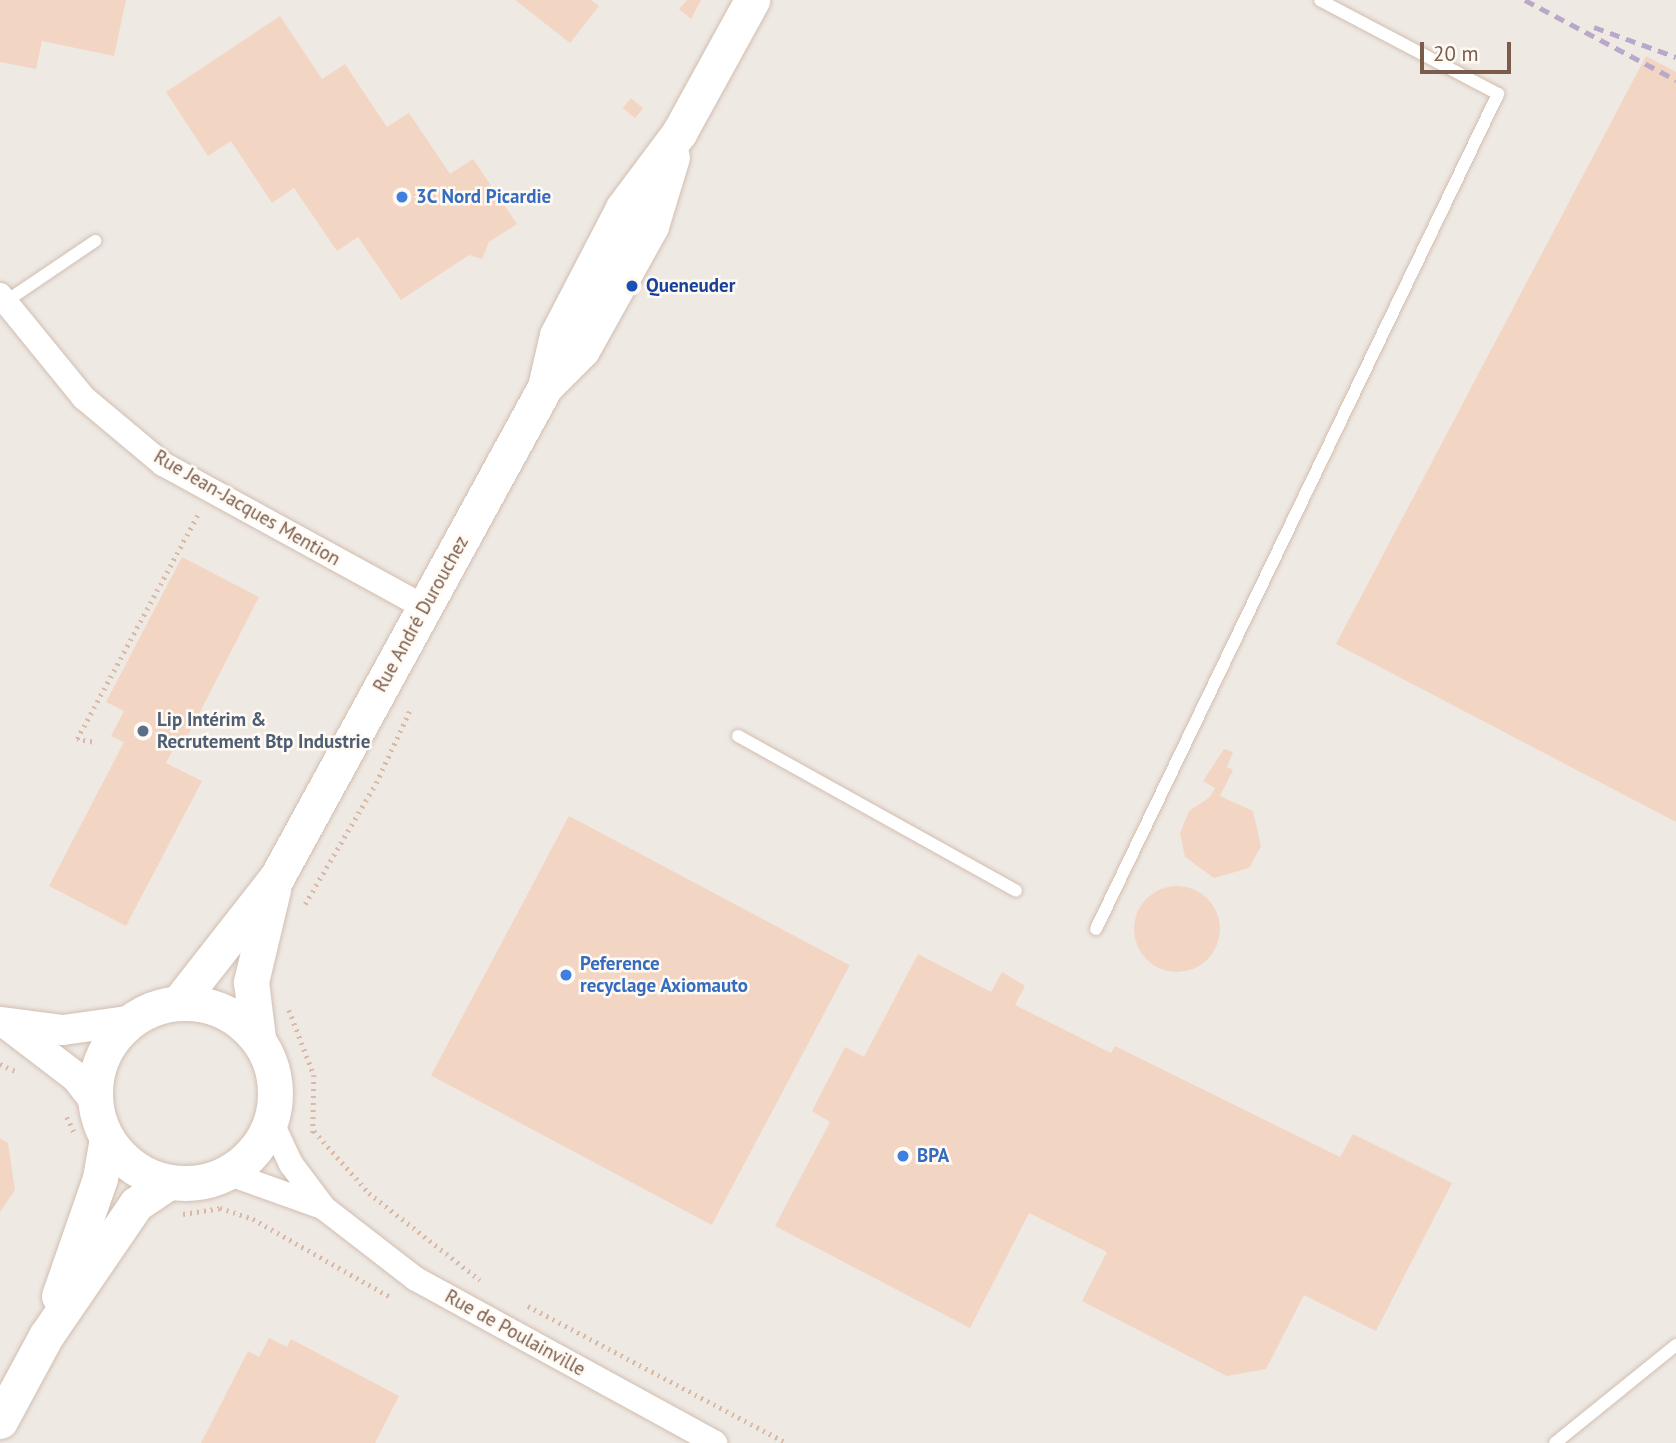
<!DOCTYPE html>
<html>
<head>
<meta charset="utf-8">
<style>
  body { margin:0 }
  #map { position:relative; width:1676px; height:1443px; overflow:hidden; background:#fdf6ec; font-family:"PT Sans",sans-serif }
  div>[style] { position:absolute }
  [style*='--x'] { left:calc(var(--x)*1px); top:calc(var(--y)*1px); width:calc(var(--w)*1px); rotate:calc(var(--a)*1deg) }
  .industrial>* { inset:0; background:#efe9e4; transform-origin:0 0 }
  .building>* { inset:0; background:#f3d5c3; transform-origin:0 0 }
  .round { border-radius:50% }
  .path>* { height:4.5px; margin-top:-2.25px; transform-origin:0; background:repeating-linear-gradient(90deg,#d9b8a5 0 2px,transparent 0 7px) }
  .roads { filter:drop-shadow(0 0 2px #d1beb0) drop-shadow(0 0 2px #d1beb0) }
  .service>* { height:12px; margin:-6px; padding:0 6px; transform-origin:6px; border-radius:6px; background:#fff }
  .minor>* { height:24px; margin:-12px; padding:0 12px; transform-origin:12px; border-radius:12px; background:#fff }
  .tertiary>* { height:30px; margin:-15px; padding:0 15px; transform-origin:15px; border-radius:15px; background:#fff }
  .secondary>* { height:35px; margin:-17.5px; padding:0 17.5px; transform-origin:17.5px; border-radius:17.5px; background:#fff }
  .secondary>.ring { margin:-17.5px; padding:0; box-sizing:content-box; background:none; border:35px solid #fff; border-radius:50% }
  .rail>* { height:5px; margin-top:-2.5px; transform-origin:0; background:repeating-linear-gradient(90deg,#b9a8c9 0 10px,transparent 0 17px) }
  .dots>* { width:19px; height:19px; translate:-50% -50%; box-sizing:border-box; border:4px solid #fffaf3; border-radius:50% }
  span { translate:-50% -50%; white-space:nowrap; text-align:center; line-height:1.15; -webkit-text-stroke:5px #fffaf3; paint-order:stroke }
  .shop-label { font-size:19px; color:#366cbe; font-weight:700 }
  .left { translate:0 -50%; text-align:left }
  .transit-label { font-size:19px; color:#164399; font-weight:700 }
  .street-label { font-size:19px; color:#7a5c4d }
  .service-label { font-size:19px; color:#4e5e75; font-weight:700 }
  .scale { position:absolute; left:1420px; top:42px; width:91px; height:32px; box-sizing:border-box; border:4px solid #7a5c4d; border-top:0; padding-left:9px; font-size:21px; line-height:24px; white-space:nowrap; color:#7a5c4d; -webkit-text-stroke:5px #fffaf3; paint-order:stroke }
</style>
</head>
<body>
<div id="map">
  <div class="industrial">
    <i style="left:0;top:0;width:1676px;height:1443px"></i>
  </div>
  <div class="building">
    <i style="clip-path:polygon(0 0,126px 0,114px 56px,42px 41px,36px 69px,0 62px)"></i>
    <i style="clip-path:polygon(515px 0,591px 0,599px 6px,570px 43px)"></i>
    <i style="clip-path:polygon(687px 0,701px 0,691px 19px,679px 9px)"></i>
    <i style="clip-path:polygon(280px 16px,322px 79px,345px 64px,387px 127px,409px 113px,450px 174px,473px 159px,517px 224px,489px 242px,482px 259px,469px 255px,401px 300px,358px 237px,337px 251px,294px 188px,272px 203px,231px 141px,208px 156px,166px 92px)"></i>
    <i style="clip-path:polygon(1646px 56px,1676px 72px,1676px 822px,1336px 644px)"></i>
    <i style="left:631px;top:98px;width:16px;height:13px;rotate:40deg"></i>
    <i style="clip-path:polygon(182px 557px,259px 597px,184px 743px,178px 740px,166px 763px,202px 781px,126px 926px,49px 886px,124px 742px,111px 736px,124px 711px,106px 702px)"></i>
    <i style="clip-path:polygon(1224px 749px,1233px 752px,1227px 767px,1233px 770px,1220px 796px,1253px 811px,1261px 846px,1249px 868px,1214px 878px,1185px 857px,1180px 833px,1189px 811px,1210px 797px,1215px 788px,1203px 781px)"></i>
    <i style="left:569px;top:816px;width:318px;height:294px;rotate:28deg"></i>
    <i class="round" style="left:1134px;top:886px;width:86px;height:86px"></i>
    <i style="clip-path:polygon(918px 954px,991px 992px,1002px 972px,1025px 986px,1015px 1005px,1111px 1053px,1115px 1046px,1340px 1157px,1353px 1134px,1452px 1183px,1376px 1331px,1304px 1295px,1266px 1369px,1227px 1376px,1082px 1301px,1107px 1252px,1029px 1213px,970px 1328px,775px 1226px,830px 1122px,812px 1111px,845px 1047px,864px 1057px)"></i>
    <i style="clip-path:polygon(0 1138px,8px 1143px,15px 1190px,0 1212px)"></i>
    <i style="clip-path:polygon(269px 1338px,287px 1347px,291px 1339px,399px 1396px,375px 1443px,201px 1443px,248px 1351px,259px 1357px)"></i>
  </div>
  <div class="path">
    <i style="--x:92;--y:742;--w:15;--a:-169"></i>
    <i style="--x:77;--y:739;--w:258;--a:-61.7"></i>
    <i style="--x:305;--y:904;--w:140;--a:-59.6"></i>
    <i style="--x:376;--y:783;--w:83;--a:-65"></i>
    <i style="--x:289;--y:1010;--w:70;--a:69"></i>
    <i style="--x:314;--y:1075;--w:58;--a:91"></i>
    <i style="--x:0;--y:1064;--w:17;--a:25"></i>
    <i style="--x:67;--y:1117;--w:19;--a:65"></i>
    <i style="--x:314;--y:1131;--w:83;--a:48.4"></i>
    <i style="--x:369;--y:1193;--w:141;--a:38.1"></i>
    <i style="--x:183;--y:1214;--w:37;--a:-9"></i>
    <i style="--x:220;--y:1208;--w:35;--a:18"></i>
    <i style="--x:253;--y:1219;--w:160;--a:29.6"></i>
    <i style="--x:528;--y:1306;--w:293;--a:27.9"></i>
  </div>
  <div class="roads">
    <div class="service">
      <i style="--x:5;--y:302;--w:109;--a:-34.1"></i>
      <i style="--x:738;--y:736;--w:318;--a:29.1"></i>
      <i style="--x:1096;--y:929;--w:927;--a:-64.29"></i>
      <i style="--x:1498;--y:94;--w:201;--a:-152.2"></i>
      <i style="--x:1555;--y:1443;--w:156;--a:-39"></i>
    </div>
    <div class="minor">
      <i style="--x:0;--y:295;--w:133;--a:50.8"></i>
      <i style="--x:84;--y:398;--w:103;--a:39.9"></i>
      <i style="--x:163;--y:464;--w:298;--a:28.7"></i>
      <i style="--x:271;--y:1121;--w:47;--a:65.1"></i>
      <i style="--x:291;--y:1164;--w:55;--a:53.1"></i>
      <i style="--x:324;--y:1208;--w:116;--a:37.7"></i>
      <i style="--x:416;--y:1279;--w:341;--a:28.7"></i>
      <i style="--x:227;--y:1173;--w:101;--a:19.7"></i>
    </div>
    <div class="tertiary">
      <i style="--x:0;--y:1022;--w:64;--a:7.2"></i>
      <i style="--x:63;--y:1030;--w:66;--a:-7.9"></i>
      <i style="--x:8;--y:1025;--w:86;--a:37.4"></i>
      <i style="--x:76;--y:1077;--w:29;--a:52"></i>
    </div>
    <div class="secondary">
      <i style="--x:545;--y:387;--w:52;--a:-45"></i>
      <i style="--x:582;--y:350;--w:142;--a:-60.9"></i>
      <i style="--x:651;--y:226;--w:72;--a:-73.1"></i>
      <i style="--x:179;--y:1002;--w:159;--a:-51.9"></i>
      <i style="--x:277;--y:877;--w:559;--a:-61.32"></i>
      <i style="--x:545;--y:387;--w:53;--a:-77"></i>
      <i style="--x:557;--y:335;--w:143;--a:-62.5"></i>
      <i style="--x:623;--y:208;--w:94;--a:-53.3"></i>
      <i style="--x:679;--y:133;--w:152;--a:-61.2"></i>
      <i class="ring" style="left:95px;top:1003px;width:145px;height:145px"></i>
      <i style="--x:258;--y:1038;--w:56;--a:-97.1"></i>
      <i style="--x:251;--y:982;--w:95;--a:-76.6"></i>
      <i style="--x:59;--y:1296;--w:125;--a:-70.8"></i>
      <i style="--x:100;--y:1178;--w:40;--a:-80"></i>
      <i style="--x:0;--y:1421;--w:97;--a:-61.6"></i>
      <i style="--x:46;--y:1336;--w:160;--a:-55.7"></i>
      <i style="--x:136;--y:1204;--w:40;--a:-34"></i>
    </div>
  </div>
  <div class="rail">
    <i style="--x:1525;--y:0;--w:171;--a:27.9"></i>
    <i style="--x:1594;--y:27;--w:87;--a:20.1"></i>
  </div>
  <div class="dots">
    <i style="left:402px;top:197px;background:#3f7fe0"></i>
    <i style="left:632px;top:286px;background:#1a4fb4"></i>
    <i style="left:143px;top:731px;background:#5c6f8a"></i>
    <i style="left:566px;top:975px;background:#3f7fe0"></i>
    <i style="left:903px;top:1156px;background:#3f7fe0"></i>
  </div>
  <div class="shop-label">
    <span class="left" style="left:416px;top:197px">3C Nord Picardie</span>
    <span class="left" style="left:580px;top:975px">Peference<br>recyclage Axiomauto</span>
    <span class="left" style="left:917px;top:1156px">BPA</span>
  </div>
  <div class="transit-label">
    <span class="left" style="left:646px;top:286px">Queneuder</span>
  </div>
  <div class="street-label">
    <span style="left:247px;top:508px;rotate:30deg">Rue Jean-Jacques Mention</span>
    <span style="left:421px;top:614px;rotate:-61deg">Rue André Durouchez</span>
    <span style="left:515px;top:1333px;rotate:29deg">Rue de Poulainville</span>
  </div>
  <div class="service-label">
    <span class="left" style="left:157px;top:731px">Lip Intérim &amp;<br>Recrutement Btp Industrie</span>
  </div>
  <div class="scale">20 m</div>
</div>
</body>
</html>
